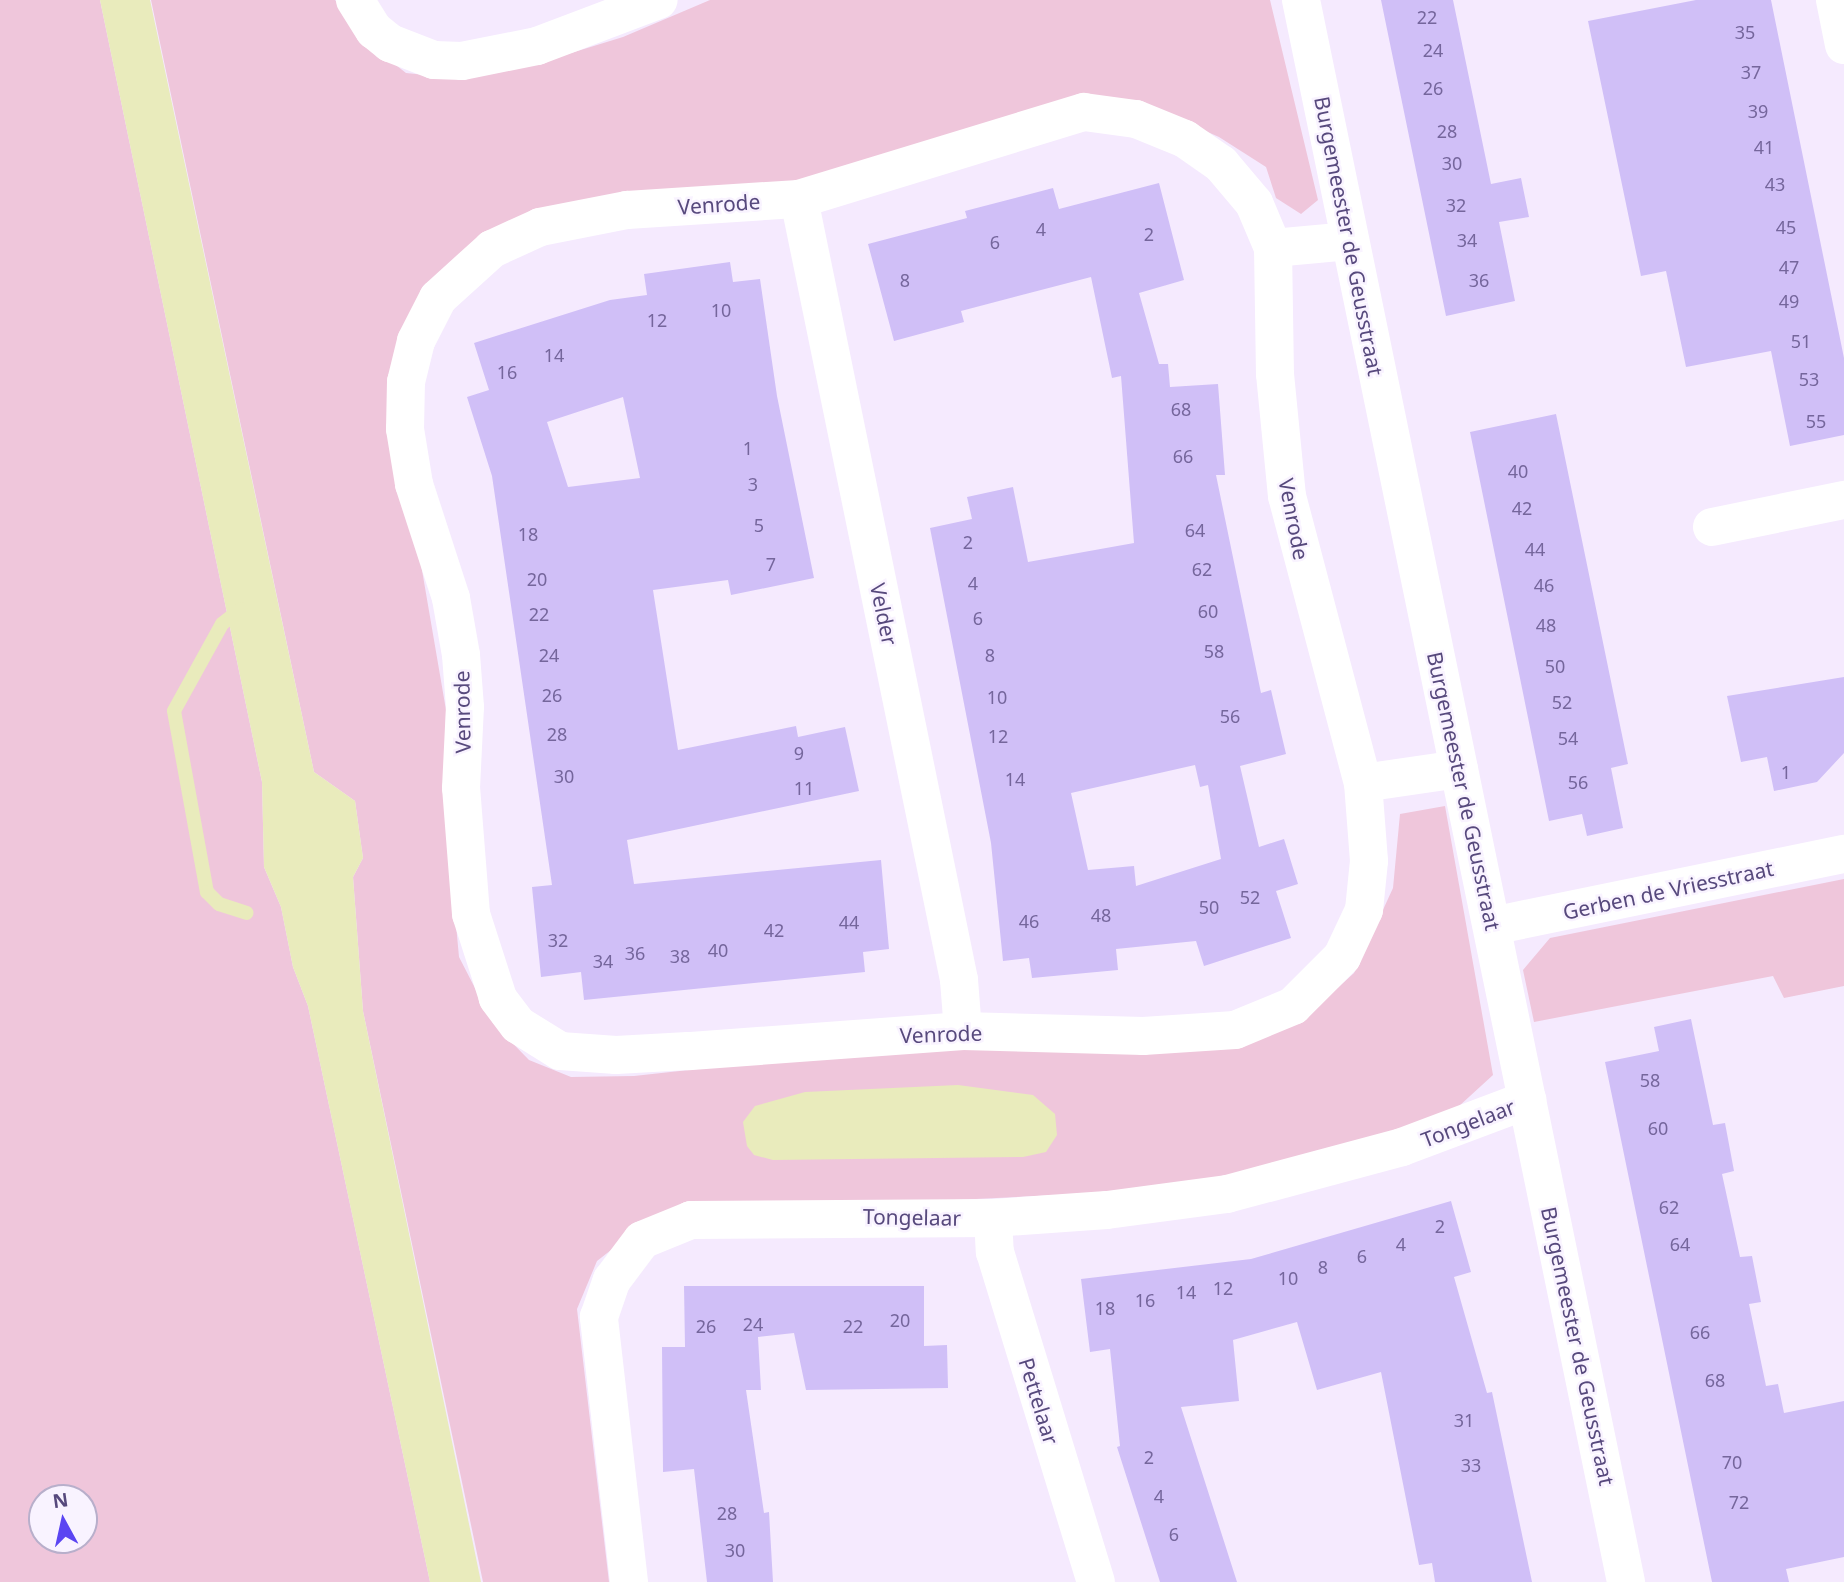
<!DOCTYPE html>
<html>
<head>
<meta charset="utf-8">
<style>
  body { margin:0 }
  #map { position:relative; width:1844px; height:1582px; overflow:hidden; background:#f5eafe; font-family:"Noto Sans",sans-serif }
  div>[style] { position:absolute }
  [style*='--x'] { left:calc(var(--x)*1px); top:calc(var(--y)*1px); width:calc(var(--w)*1px); rotate:calc(var(--a)*1deg) }
  .green>* { inset:0; background:#efc6db }
  .water>* { inset:0; background:#e9ebbc }
  .stream>* { height:14px; margin:-7px; padding:0 7px; transform-origin:7px; border-radius:7px; background:#e9ebbc }
  .building>* { inset:0; background:#d0bff7 }
  .minor>* { height:38px; margin:-19px; padding:0 19px; transform-origin:19px; border-radius:19px; background:#fff }
  span { translate:-50% -50%; white-space:nowrap; text-align:center; line-height:1.15; -webkit-text-stroke:5px #f9f3ff; paint-order:stroke }
  .number-label { font-size:18px; color:#75669c }
  .number-label span { -webkit-text-stroke-width:0 }
  .street-label { font-size:21px; color:#57497d }
  .north { position:absolute; left:28px; top:1484px; width:70px; height:70px; box-sizing:border-box; background:#f9f3ff; border:2px solid #b8afcb; border-radius:50%; rotate:352deg; font-size:19px; font-weight:700; line-height:28px; text-align:center; color:#57497d }
  .north::after { content:''; display:block; margin:auto; width:24px; height:32px; background:#5b45f2; clip-path:polygon(50% 0,100% 100%,50% 72%,0 100%) }
</style>
</head>
<body>
<div id="map">
  <div class="green">
    <i style="clip-path:polygon(evenodd,0 0,100px 0,262px 782px,264px 867px,281px 907px,293px 967px,308px 1006px,430px 1582px,0 1582px,0 0,42px 1498px,84px 1498px,84px 1540px,42px 1540px,42px 1498px)"></i>
    <i style="clip-path:polygon(151px 0,335px 0,363px 39px,406px 73px,455px 78px,532px 65px,623px 37px,710px 0,1270px 0,1318px 200px,1301px 214px,1276px 198px,1266px 167px,1219px 137px,1155px 109px,825px 179px,499px 228px,406px 324px,417px 541px,446px 710px,444px 795px,459px 957px,493px 1023px,529px 1060px,571px 1077px,634px 1076px,852px 1052px,1302px 1020px,1354px 973px,1393px 888px,1400px 814px,1445px 806px,1493px 1075px,1446px 1118px,1238px 1178px,1143px 1191px,657px 1214px,597px 1261px,577px 1309px,609px 1582px,483px 1582px,363px 1011px,353px 877px,363px 858px,355px 801px,314px 772px)"></i>
    <i style="clip-path:polygon(1844px 879px,1844px 986px,1784px 998px,1773px 976px,1534px 1022px,1523px 970px,1550px 938px)"></i>
  </div>
  <div class="water">
    <i style="clip-path:polygon(100px 0,150px 0,314px 772px,355px 801px,363px 858px,353px 877px,363px 1011px,481px 1582px,430px 1582px,308px 1006px,293px 967px,281px 907px,264px 867px,262px 782px)"></i>
    <i style="clip-path:polygon(958px 1085px,1033px 1095px,1055px 1114px,1057px 1135px,1046px 1152px,1023px 1157px,773px 1160px,754px 1155px,747px 1146px,743px 1122px,755px 1106px,805px 1092px)"></i>
  </div>
  <div class="stream">
    <i style="--x:241;--y:609;--w:24;--a:142"></i>
    <i style="--x:222;--y:624;--w:99;--a:118.9"></i>
    <i style="--x:174;--y:711;--w:184;--a:79.7"></i>
    <i style="--x:207;--y:892;--w:17;--a:45"></i>
    <i style="--x:219;--y:904;--w:29;--a:18"></i>
  </div>
  <div class="building">
    <i style="clip-path:polygon(1381px 0,1453px 0,1491px 184px,1521px 178px,1529px 217px,1499px 222px,1515px 301px,1446px 316px)"></i>
    <i style="clip-path:polygon(1696px 0,1771px 0,1844px 358px,1844px 435px,1790px 446px,1771px 351px,1686px 367px,1666px 271px,1641px 276px,1588px 21px)"></i>
    <i style="clip-path:polygon(evenodd,1159px 183px,1184px 280px,1139px 293px,1159px 364px,1168px 364px,1170px 387px,1218px 384px,1225px 475px,1216px 475px,1261px 693px,1271px 690px,1286px 754px,1240px 766px,1259px 847px,1284px 839px,1298px 884px,1276px 891px,1291px 938px,1204px 966px,1196px 941px,1116px 949px,1118px 970px,1032px 978px,1029px 958px,1003px 961px,991px 843px,930px 528px,972px 519px,967px 497px,1013px 487px,1028px 562px,1134px 543px,1121px 376px,1112px 378px,1091px 277px,961px 311px,964px 322px,894px 341px,868px 244px,967px 218px,965px 211px,1053px 188px,1059px 209px,1159px 183px,1195px 765px,1200px 787px,1208px 785px,1221px 859px,1136px 886px,1134px 866px,1088px 870px,1071px 793px,1195px 765px)"></i>
    <i style="clip-path:polygon(evenodd,730px 262px,733px 282px,760px 279px,777px 396px,814px 578px,731px 595px,728px 580px,653px 590px,678px 750px,796px 726px,798px 737px,845px 727px,859px 791px,627px 840px,634px 884px,881px 860px,889px 949px,863px 952px,865px 972px,584px 1000px,581px 972px,541px 977px,532px 887px,552px 885px,492px 476px,467px 397px,489px 390px,474px 343px,610px 300px,647px 295px,644px 274px,730px 262px,623px 397px,640px 478px,568px 487px,547px 422px,623px 397px)"></i>
    <i style="clip-path:polygon(1556px 414px,1628px 764px,1611px 768px,1623px 828px,1587px 836px,1582px 814px,1549px 821px,1470px 432px)"></i>
    <i style="clip-path:polygon(1844px 677px,1844px 753px,1817px 782px,1774px 791px,1767px 757px,1741px 762px,1727px 696px)"></i>
    <i style="clip-path:polygon(1691px 1019px,1713px 1125px,1725px 1123px,1734px 1171px,1722px 1174px,1740px 1257px,1752px 1256px,1761px 1302px,1749px 1304px,1766px 1386px,1778px 1384px,1784px 1413px,1844px 1401px,1844px 1557px,1786px 1569px,1789px 1582px,1712px 1582px,1605px 1062px,1659px 1051px,1654px 1027px)"></i>
    <i style="clip-path:polygon(1451px 1201px,1471px 1272px,1454px 1277px,1487px 1393px,1492px 1392px,1532px 1582px,1435px 1582px,1432px 1563px,1419px 1565px,1381px 1372px,1317px 1390px,1297px 1322px,1233px 1340px,1239px 1401px,1181px 1407px,1237px 1582px,1160px 1582px,1117px 1447px,1120px 1446px,1110px 1349px,1090px 1352px,1081px 1279px,1251px 1259px)"></i>
    <i style="clip-path:polygon(684px 1286px,924px 1286px,924px 1346px,947px 1345px,948px 1388px,806px 1390px,794px 1333px,758px 1337px,761px 1390px,746px 1390px,764px 1513px,769px 1512px,773px 1582px,707px 1582px,694px 1469px,663px 1472px,662px 1347px,685px 1347px)"></i>
  </div>
  <div class="minor">
    <i style="--x:355;--y:0;--w:36;--a:58"></i>
    <i style="--x:374;--y:30;--w:21;--a:39"></i>
    <i style="--x:390;--y:43;--w:47;--a:21.1"></i>
    <i style="--x:434;--y:60;--w:28;--a:2"></i>
    <i style="--x:462;--y:61;--w:76;--a:-11.3"></i>
    <i style="--x:537;--y:46;--w:130;--a:-20.7"></i>
    <i style="--x:1301;--y:0;--w:1615;--a:78.39"></i>
    <i style="--x:1835;--y:0;--w:46;--a:78.7"></i>
    <i style="--x:1084;--y:112;--w:52;--a:7.7"></i>
    <i style="--x:1136;--y:119;--w:53;--a:22.2"></i>
    <i style="--x:1185;--y:139;--w:44;--a:34.8"></i>
    <i style="--x:1221;--y:164;--w:51;--a:49.8"></i>
    <i style="--x:1254;--y:203;--w:49;--a:67.1"></i>
    <i style="--x:1273;--y:248;--w:126;--a:89.1"></i>
    <i style="--x:1275;--y:374;--w:123;--a:84.4"></i>
    <i style="--x:1287;--y:496;--w:297;--a:75.2"></i>
    <i style="--x:1363;--y:783;--w:78;--a:85.6"></i>
    <i style="--x:1369;--y:861;--w:49;--a:95.8"></i>
    <i style="--x:1364;--y:910;--w:52;--a:115.1"></i>
    <i style="--x:1342;--y:957;--w:69;--a:135"></i>
    <i style="--x:1293;--y:1006;--w:63;--a:157.5"></i>
    <i style="--x:1235;--y:1030;--w:92;--a:176.3"></i>
    <i style="--x:1143;--y:1036;--w:180;--a:-178.4"></i>
    <i style="--x:963;--y:1031;--w:276;--a:175.8"></i>
    <i style="--x:688;--y:1051;--w:72;--a:176.8"></i>
    <i style="--x:616;--y:1055;--w:56;--a:-175.9"></i>
    <i style="--x:560;--y:1051;--w:49;--a:-148.2"></i>
    <i style="--x:518;--y:1025;--w:34;--a:-127"></i>
    <i style="--x:498;--y:998;--w:88;--a:-107.8"></i>
    <i style="--x:471;--y:914;--w:126;--a:-94.5"></i>
    <i style="--x:461;--y:788;--w:81;--a:-87.2"></i>
    <i style="--x:465;--y:707;--w:52;--a:-94.4"></i>
    <i style="--x:461;--y:655;--w:58;--a:-100"></i>
    <i style="--x:451;--y:598;--w:120;--a:-108"></i>
    <i style="--x:414;--y:484;--w:56;--a:-99.3"></i>
    <i style="--x:405;--y:429;--w:47;--a:-88.8"></i>
    <i style="--x:406;--y:382;--w:42;--a:-76.3"></i>
    <i style="--x:416;--y:341;--w:48;--a:-62.9"></i>
    <i style="--x:438;--y:298;--w:73;--a:-42.2"></i>
    <i style="--x:492;--y:249;--w:53;--a:-24.6"></i>
    <i style="--x:540;--y:227;--w:89;--a:-11.1"></i>
    <i style="--x:627;--y:210;--w:172;--a:-3.7"></i>
    <i style="--x:799;--y:199;--w:298;--a:-17"></i>
    <i style="--x:799;--y:199;--w:797;--a:78.42"></i>
    <i style="--x:959;--y:980;--w:51;--a:85.5"></i>
    <i style="--x:1273;--y:248;--w:77;--a:-5.2"></i>
    <i style="--x:1712;--y:527;--w:135;--a:-11.6"></i>
    <i style="--x:1363;--y:783;--w:97;--a:-8.3"></i>
    <i style="--x:1492;--y:926;--w:359;--a:-11.6"></i>
    <i style="--x:993;--y:1218;--w:34;--a:87"></i>
    <i style="--x:995;--y:1252;--w:345;--a:73"></i>
    <i style="--x:629;--y:1582;--w:267;--a:-96.5"></i>
    <i style="--x:599;--y:1317;--w:39;--a:-71"></i>
    <i style="--x:612;--y:1280;--w:50;--a:-53.1"></i>
    <i style="--x:642;--y:1240;--w:53;--a:-22.2"></i>
    <i style="--x:691;--y:1220;--w:302;--a:-0.4"></i>
    <i style="--x:993;--y:1218;--w:114;--a:-4"></i>
    <i style="--x:1107;--y:1210;--w:121;--a:-7.6"></i>
    <i style="--x:1227;--y:1194;--w:181;--a:-15"></i>
    <i style="--x:1402;--y:1147;--w:134;--a:-20.6"></i>
  </div>
  <div class="number-label">
    <span style="left:1427px;top:17px">22</span>
    <span style="left:1745px;top:32px">35</span>
    <span style="left:1433px;top:50px">24</span>
    <span style="left:1751px;top:72px">37</span>
    <span style="left:1433px;top:88px">26</span>
    <span style="left:1758px;top:111px">39</span>
    <span style="left:1447px;top:131px">28</span>
    <span style="left:1764px;top:147px">41</span>
    <span style="left:1452px;top:163px">30</span>
    <span style="left:1775px;top:184px">43</span>
    <span style="left:1456px;top:205px">32</span>
    <span style="left:1786px;top:227px">45</span>
    <span style="left:1041px;top:229px">4</span>
    <span style="left:1149px;top:234px">2</span>
    <span style="left:1467px;top:240px">34</span>
    <span style="left:995px;top:242px">6</span>
    <span style="left:1789px;top:267px">47</span>
    <span style="left:905px;top:280px">8</span>
    <span style="left:1479px;top:280px">36</span>
    <span style="left:1789px;top:301px">49</span>
    <span style="left:721px;top:310px">10</span>
    <span style="left:657px;top:320px">12</span>
    <span style="left:1801px;top:341px">51</span>
    <span style="left:554px;top:355px">14</span>
    <span style="left:507px;top:372px">16</span>
    <span style="left:1809px;top:379px">53</span>
    <span style="left:1181px;top:409px">68</span>
    <span style="left:1816px;top:421px">55</span>
    <span style="left:748px;top:448px">1</span>
    <span style="left:1183px;top:456px">66</span>
    <span style="left:1518px;top:471px">40</span>
    <span style="left:753px;top:484px">3</span>
    <span style="left:1522px;top:508px">42</span>
    <span style="left:759px;top:525px">5</span>
    <span style="left:1195px;top:530px">64</span>
    <span style="left:528px;top:534px">18</span>
    <span style="left:968px;top:542px">2</span>
    <span style="left:1535px;top:549px">44</span>
    <span style="left:771px;top:564px">7</span>
    <span style="left:1202px;top:569px">62</span>
    <span style="left:537px;top:579px">20</span>
    <span style="left:973px;top:583px">4</span>
    <span style="left:1544px;top:585px">46</span>
    <span style="left:1208px;top:611px">60</span>
    <span style="left:539px;top:614px">22</span>
    <span style="left:978px;top:618px">6</span>
    <span style="left:1546px;top:625px">48</span>
    <span style="left:1214px;top:651px">58</span>
    <span style="left:549px;top:655px">24</span>
    <span style="left:990px;top:655px">8</span>
    <span style="left:1555px;top:666px">50</span>
    <span style="left:552px;top:695px">26</span>
    <span style="left:997px;top:697px">10</span>
    <span style="left:1562px;top:702px">52</span>
    <span style="left:1230px;top:716px">56</span>
    <span style="left:557px;top:734px">28</span>
    <span style="left:998px;top:736px">12</span>
    <span style="left:1568px;top:738px">54</span>
    <span style="left:799px;top:753px">9</span>
    <span style="left:1786px;top:772px">1</span>
    <span style="left:564px;top:776px">30</span>
    <span style="left:1015px;top:779px">14</span>
    <span style="left:1578px;top:782px">56</span>
    <span style="left:804px;top:788px">11</span>
    <span style="left:1250px;top:897px">52</span>
    <span style="left:1209px;top:907px">50</span>
    <span style="left:1101px;top:915px">48</span>
    <span style="left:1029px;top:921px">46</span>
    <span style="left:849px;top:922px">44</span>
    <span style="left:774px;top:930px">42</span>
    <span style="left:558px;top:940px">32</span>
    <span style="left:718px;top:950px">40</span>
    <span style="left:635px;top:953px">36</span>
    <span style="left:680px;top:956px">38</span>
    <span style="left:603px;top:961px">34</span>
    <span style="left:1650px;top:1080px">58</span>
    <span style="left:1658px;top:1128px">60</span>
    <span style="left:1669px;top:1207px">62</span>
    <span style="left:1440px;top:1226px">2</span>
    <span style="left:1401px;top:1244px">4</span>
    <span style="left:1680px;top:1244px">64</span>
    <span style="left:1362px;top:1256px">6</span>
    <span style="left:1323px;top:1267px">8</span>
    <span style="left:1288px;top:1278px">10</span>
    <span style="left:1223px;top:1288px">12</span>
    <span style="left:1186px;top:1292px">14</span>
    <span style="left:1145px;top:1300px">16</span>
    <span style="left:1105px;top:1308px">18</span>
    <span style="left:900px;top:1320px">20</span>
    <span style="left:753px;top:1324px">24</span>
    <span style="left:706px;top:1326px">26</span>
    <span style="left:853px;top:1326px">22</span>
    <span style="left:1700px;top:1332px">66</span>
    <span style="left:1715px;top:1380px">68</span>
    <span style="left:1464px;top:1420px">31</span>
    <span style="left:1149px;top:1457px">2</span>
    <span style="left:1732px;top:1462px">70</span>
    <span style="left:1471px;top:1465px">33</span>
    <span style="left:1159px;top:1496px">4</span>
    <span style="left:1739px;top:1502px">72</span>
    <span style="left:727px;top:1513px">28</span>
    <span style="left:1174px;top:1534px">6</span>
    <span style="left:735px;top:1550px">30</span>
  </div>
  <div class="street-label">
    <span style="left:719px;top:204px;rotate:-4deg">Venrode</span>
    <span style="left:1349px;top:236px;rotate:79deg">Burgemeester de Geusstraat</span>
    <span style="left:1294px;top:519px;rotate:79deg">Venrode</span>
    <span style="left:884px;top:614px;rotate:78deg">Velder</span>
    <span style="left:462px;top:712px;rotate:-91deg">Venrode</span>
    <span style="left:1464px;top:791px;rotate:78deg">Burgemeester de Geusstraat</span>
    <span style="left:1668px;top:890px;rotate:-12deg">Gerben de Vriesstraat</span>
    <span style="left:941px;top:1034px;rotate:-2deg">Venrode</span>
    <span style="left:1468px;top:1123px;rotate:-21deg">Tongelaar</span>
    <span style="left:912px;top:1217px;rotate:1deg">Tongelaar</span>
    <span style="left:1578px;top:1346px;rotate:78deg">Burgemeester de Geusstraat</span>
    <span style="left:1039px;top:1401px;rotate:73deg">Pettelaar</span>
  </div>
  <div class="north">N</div>
</div>
</body>
</html>
